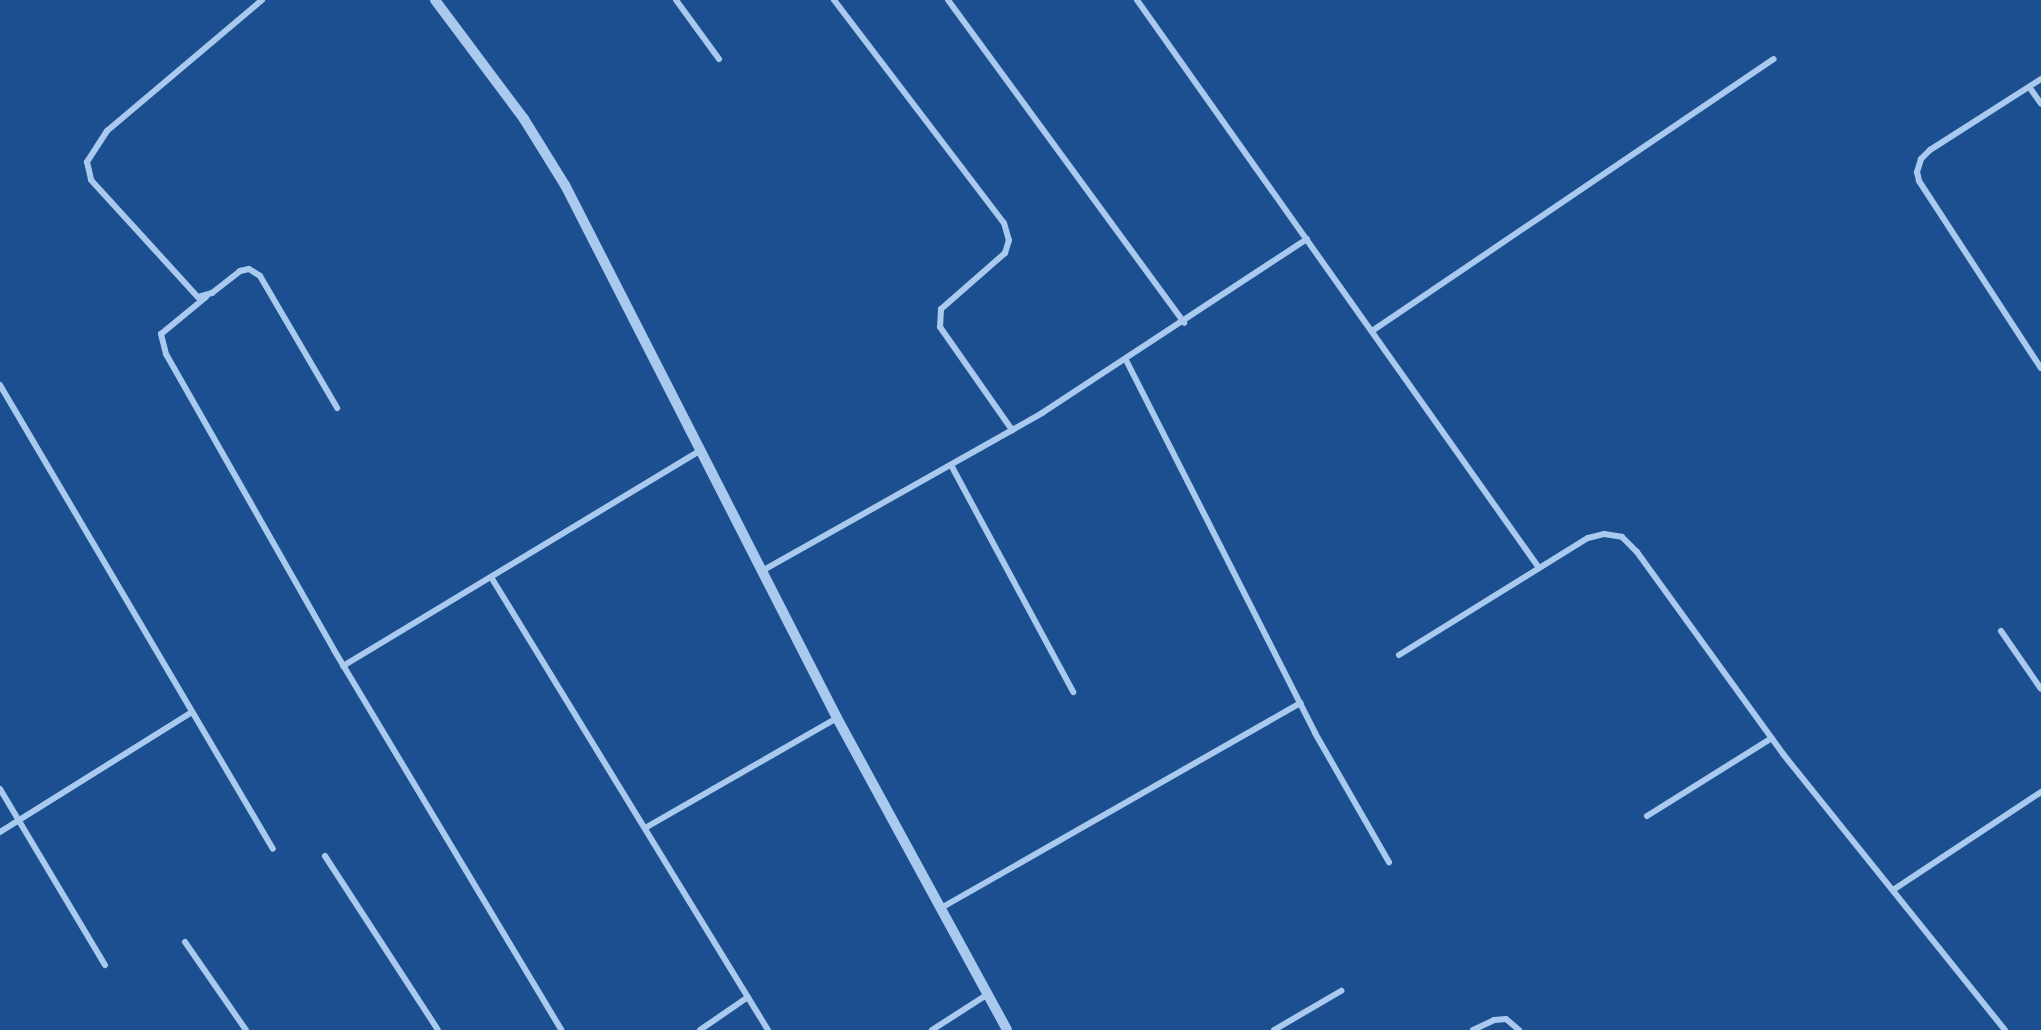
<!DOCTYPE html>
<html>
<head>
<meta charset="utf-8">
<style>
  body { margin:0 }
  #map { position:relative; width:2041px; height:1030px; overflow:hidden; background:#1b4f8f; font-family:"PT Sans Narrow",sans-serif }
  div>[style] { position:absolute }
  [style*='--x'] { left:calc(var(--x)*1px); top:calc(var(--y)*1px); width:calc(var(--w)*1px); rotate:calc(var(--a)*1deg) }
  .minor>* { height:6px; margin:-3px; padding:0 3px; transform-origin:3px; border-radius:3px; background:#a9c9ee }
  .tertiary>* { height:10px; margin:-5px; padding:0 5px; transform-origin:5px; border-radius:5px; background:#a9c9ee }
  span { translate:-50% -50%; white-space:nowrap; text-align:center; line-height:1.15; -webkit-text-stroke:6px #1b4f8f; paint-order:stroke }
</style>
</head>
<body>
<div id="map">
  <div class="minor">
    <i style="--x:262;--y:0;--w:203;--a:139.8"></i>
    <i style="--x:107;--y:131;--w:37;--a:123"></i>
    <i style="--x:87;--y:162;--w:18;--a:77"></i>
    <i style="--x:91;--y:180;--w:159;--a:47.6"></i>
    <i style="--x:198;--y:297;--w:15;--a:-16"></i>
    <i style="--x:212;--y:293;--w:36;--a:-38"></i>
    <i style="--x:240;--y:271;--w:9;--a:-13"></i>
    <i style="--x:249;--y:269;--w:13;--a:32"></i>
    <i style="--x:260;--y:276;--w:153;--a:59.7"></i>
    <i style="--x:676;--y:0;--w:73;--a:53.9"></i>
    <i style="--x:834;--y:0;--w:280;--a:52.7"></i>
    <i style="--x:1004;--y:223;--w:18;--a:74"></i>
    <i style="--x:1009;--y:240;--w:14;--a:107"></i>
    <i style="--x:1005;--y:253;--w:85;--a:138.8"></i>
    <i style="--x:941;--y:309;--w:18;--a:93"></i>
    <i style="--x:940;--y:327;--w:126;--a:55"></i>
    <i style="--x:948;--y:0;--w:400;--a:53.8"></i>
    <i style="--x:1137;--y:0;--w:696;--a:54.71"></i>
    <i style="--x:2041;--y:79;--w:132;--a:147.4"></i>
    <i style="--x:1930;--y:150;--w:13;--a:135"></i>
    <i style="--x:1921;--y:159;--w:14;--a:107"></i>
    <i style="--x:1917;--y:172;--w:9;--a:77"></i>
    <i style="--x:1919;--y:181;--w:223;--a:56.9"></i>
    <i style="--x:2030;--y:88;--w:19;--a:55"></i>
    <i style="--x:206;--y:297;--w:58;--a:140.6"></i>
    <i style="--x:161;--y:334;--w:21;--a:76"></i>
    <i style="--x:166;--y:354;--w:340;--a:60.4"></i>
    <i style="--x:334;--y:650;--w:443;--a:59.1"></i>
    <i style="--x:1372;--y:331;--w:485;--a:-34.1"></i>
    <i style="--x:1126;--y:360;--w:418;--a:63.1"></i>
    <i style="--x:1315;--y:733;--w:149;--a:60.2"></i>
    <i style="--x:0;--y:385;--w:538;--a:59.53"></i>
    <i style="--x:951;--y:465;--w:258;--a:61.7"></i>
    <i style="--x:762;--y:571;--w:322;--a:-29.4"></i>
    <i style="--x:1042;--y:413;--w:317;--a:-33.3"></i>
    <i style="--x:491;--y:577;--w:531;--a:58.56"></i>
    <i style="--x:2001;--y:631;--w:70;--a:55.4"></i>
    <i style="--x:1399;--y:655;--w:222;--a:-31.8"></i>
    <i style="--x:1588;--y:538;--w:16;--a:-14"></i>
    <i style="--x:1604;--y:534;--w:18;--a:9"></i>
    <i style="--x:1622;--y:537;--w:21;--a:45"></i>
    <i style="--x:1637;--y:552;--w:249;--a:54.1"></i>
    <i style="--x:1783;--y:754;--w:354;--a:51.2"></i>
    <i style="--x:343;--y:666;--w:418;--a:-31.1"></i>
    <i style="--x:0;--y:789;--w:205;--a:59.2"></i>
    <i style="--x:1647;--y:816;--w:147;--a:-32"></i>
    <i style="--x:645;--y:828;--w:221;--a:-29.8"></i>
    <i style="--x:0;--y:832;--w:226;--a:-32"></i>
    <i style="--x:325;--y:856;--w:207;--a:57"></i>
    <i style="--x:1893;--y:890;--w:178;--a:-33.5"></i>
    <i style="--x:941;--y:908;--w:414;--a:-29.7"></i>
    <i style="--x:185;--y:942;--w:107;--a:55.3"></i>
    <i style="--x:700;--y:1030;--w:58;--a:-34.5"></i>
    <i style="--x:932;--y:1030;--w:67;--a:-32.7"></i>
    <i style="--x:1274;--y:1030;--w:78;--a:-30.2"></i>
    <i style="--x:1473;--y:1030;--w:23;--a:-25"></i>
    <i style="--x:1494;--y:1020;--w:12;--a:-5"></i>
    <i style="--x:1506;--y:1019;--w:17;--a:40"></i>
  </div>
  <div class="tertiary">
    <i style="--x:435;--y:0;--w:149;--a:53.2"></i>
    <i style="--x:524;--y:119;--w:78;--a:58.2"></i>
    <i style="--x:565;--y:185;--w:598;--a:62.96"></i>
    <i style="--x:837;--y:718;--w:355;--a:61.4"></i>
  </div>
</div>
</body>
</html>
